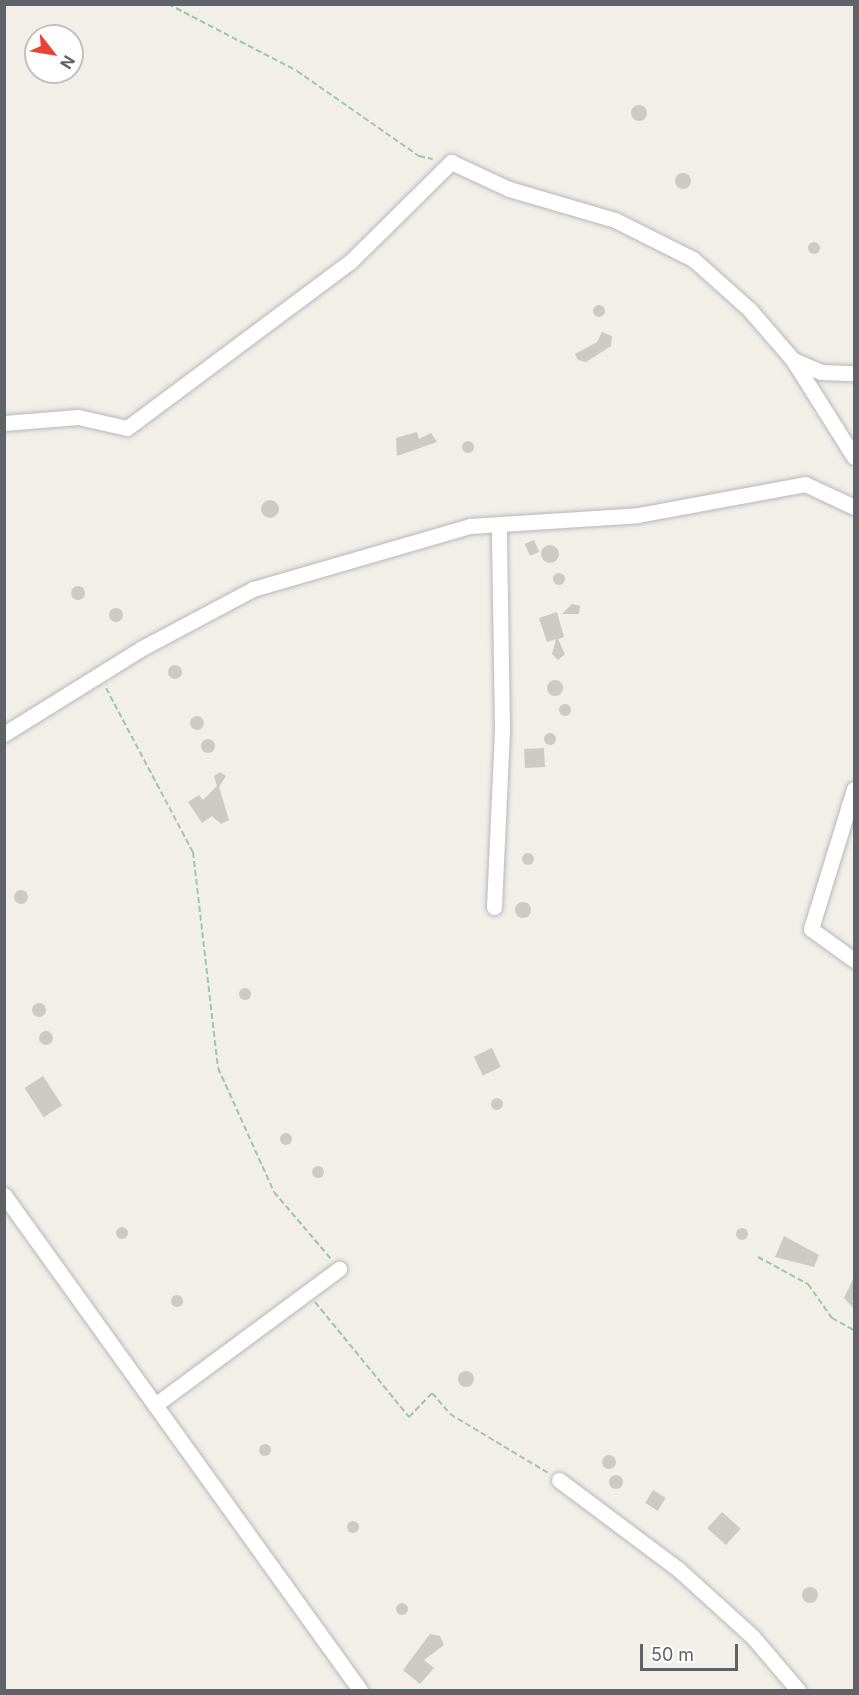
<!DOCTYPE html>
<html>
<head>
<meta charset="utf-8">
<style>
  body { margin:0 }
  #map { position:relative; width:859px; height:1695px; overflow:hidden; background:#f1efe8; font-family:Inter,sans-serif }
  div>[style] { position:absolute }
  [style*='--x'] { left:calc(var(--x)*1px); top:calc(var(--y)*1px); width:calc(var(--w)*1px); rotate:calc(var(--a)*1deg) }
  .building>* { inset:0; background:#cccac5; transform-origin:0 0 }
  .round { border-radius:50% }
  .path>* { height:2px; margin-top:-1px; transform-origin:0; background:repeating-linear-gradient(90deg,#9cc7a9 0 6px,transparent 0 9px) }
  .roads { filter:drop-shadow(0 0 2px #b5b8bc) drop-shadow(0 0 2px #b5b8bc) }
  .minor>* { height:15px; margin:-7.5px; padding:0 7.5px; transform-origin:7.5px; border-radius:7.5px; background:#fff }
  span { translate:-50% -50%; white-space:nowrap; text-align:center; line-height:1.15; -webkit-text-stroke:5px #fff; paint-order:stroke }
  .frame { position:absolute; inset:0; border:6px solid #5f6368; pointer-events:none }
  .north { position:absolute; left:24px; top:24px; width:60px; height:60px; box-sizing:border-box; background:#fff; border:2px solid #bfc1c3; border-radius:50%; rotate:121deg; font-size:16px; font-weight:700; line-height:24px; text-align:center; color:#5f6368 }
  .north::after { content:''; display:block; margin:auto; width:21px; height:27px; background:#ea4335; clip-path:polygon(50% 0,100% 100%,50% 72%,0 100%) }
  .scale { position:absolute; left:640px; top:1644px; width:98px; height:27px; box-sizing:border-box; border:3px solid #5f6368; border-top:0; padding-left:8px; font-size:18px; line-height:21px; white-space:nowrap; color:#5f6368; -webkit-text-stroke:4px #fff; paint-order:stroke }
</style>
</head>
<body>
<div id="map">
  <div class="building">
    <i class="round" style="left:631px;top:105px;width:16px;height:16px"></i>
    <i class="round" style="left:675px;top:173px;width:16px;height:16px"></i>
    <i class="round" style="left:808px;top:242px;width:12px;height:12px"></i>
    <i class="round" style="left:593px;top:305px;width:12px;height:12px"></i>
    <i style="clip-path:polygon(602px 332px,612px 336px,611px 346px,586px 362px,578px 360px,575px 354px,597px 342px)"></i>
    <i style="clip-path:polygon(417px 432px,419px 439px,431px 433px,437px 442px,397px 456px,396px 438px)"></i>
    <i class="round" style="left:462px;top:441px;width:12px;height:12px"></i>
    <i class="round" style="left:261px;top:500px;width:18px;height:18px"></i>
    <i style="left:534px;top:540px;width:13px;height:10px;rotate:67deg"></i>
    <i class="round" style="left:541px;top:545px;width:18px;height:18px"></i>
    <i class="round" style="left:553px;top:573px;width:12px;height:12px"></i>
    <i class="round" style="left:71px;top:586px;width:14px;height:14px"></i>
    <i style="clip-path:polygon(572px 604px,580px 606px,579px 614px,562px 614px)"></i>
    <i class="round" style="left:109px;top:608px;width:14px;height:14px"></i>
    <i style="clip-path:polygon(557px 612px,564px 637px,558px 639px,565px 654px,558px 660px,552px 654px,556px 639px,547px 642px,539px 618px)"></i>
    <i class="round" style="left:168px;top:665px;width:14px;height:14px"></i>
    <i class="round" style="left:547px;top:680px;width:16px;height:16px"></i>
    <i class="round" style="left:559px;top:704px;width:12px;height:12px"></i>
    <i class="round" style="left:190px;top:716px;width:14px;height:14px"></i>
    <i class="round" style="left:544px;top:733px;width:12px;height:12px"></i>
    <i class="round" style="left:201px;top:739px;width:14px;height:14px"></i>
    <i style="left:544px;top:748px;width:19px;height:20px;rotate:87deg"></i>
    <i style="clip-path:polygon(220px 772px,226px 776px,219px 787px,229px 820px,221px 824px,212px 816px,202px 823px,188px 802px,199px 795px,203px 800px,217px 786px,214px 776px)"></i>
    <i class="round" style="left:522px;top:853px;width:12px;height:12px"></i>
    <i class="round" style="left:14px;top:890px;width:14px;height:14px"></i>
    <i class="round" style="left:515px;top:902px;width:16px;height:16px"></i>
    <i class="round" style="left:239px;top:988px;width:12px;height:12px"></i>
    <i class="round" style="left:32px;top:1003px;width:14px;height:14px"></i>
    <i class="round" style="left:39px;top:1031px;width:14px;height:14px"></i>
    <i style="left:492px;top:1048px;width:21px;height:20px;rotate:65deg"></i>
    <i style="left:43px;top:1076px;width:35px;height:22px;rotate:57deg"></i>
    <i class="round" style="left:491px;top:1098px;width:12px;height:12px"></i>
    <i class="round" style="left:280px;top:1133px;width:12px;height:12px"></i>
    <i class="round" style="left:312px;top:1166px;width:12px;height:12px"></i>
    <i class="round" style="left:116px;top:1227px;width:12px;height:12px"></i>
    <i class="round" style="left:736px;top:1228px;width:12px;height:12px"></i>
    <i style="clip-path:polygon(784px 1236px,819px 1255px,814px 1267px,775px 1257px)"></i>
    <i style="clip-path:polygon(855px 1275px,855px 1310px,844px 1298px)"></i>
    <i class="round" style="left:171px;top:1295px;width:12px;height:12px"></i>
    <i class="round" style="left:458px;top:1371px;width:16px;height:16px"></i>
    <i class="round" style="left:259px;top:1444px;width:12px;height:12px"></i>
    <i class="round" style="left:602px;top:1455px;width:14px;height:14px"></i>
    <i class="round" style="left:609px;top:1475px;width:14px;height:14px"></i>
    <i style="left:653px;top:1490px;width:15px;height:15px;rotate:32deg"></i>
    <i style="left:722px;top:1512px;width:25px;height:22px;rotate:42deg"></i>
    <i class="round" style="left:347px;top:1521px;width:12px;height:12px"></i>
    <i class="round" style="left:802px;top:1587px;width:16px;height:16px"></i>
    <i class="round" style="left:396px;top:1603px;width:12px;height:12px"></i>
    <i style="clip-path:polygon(430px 1634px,440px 1636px,444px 1645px,424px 1660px,434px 1668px,420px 1684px,403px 1670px)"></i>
  </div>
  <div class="path">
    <i style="--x:168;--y:4;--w:145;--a:27.4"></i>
    <i style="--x:297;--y:71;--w:149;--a:34.9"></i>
    <i style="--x:419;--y:156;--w:14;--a:12"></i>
    <i style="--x:106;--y:688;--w:186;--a:62.1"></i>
    <i style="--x:193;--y:852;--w:217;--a:83.4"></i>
    <i style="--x:218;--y:1068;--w:136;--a:65.7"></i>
    <i style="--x:274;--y:1192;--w:88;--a:49.6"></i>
    <i style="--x:758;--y:1257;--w:57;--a:28.4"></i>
    <i style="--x:808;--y:1284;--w:42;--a:54.8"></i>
    <i style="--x:832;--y:1318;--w:25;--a:29"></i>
    <i style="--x:315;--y:1302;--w:149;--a:50.7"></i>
    <i style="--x:409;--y:1417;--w:33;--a:-46"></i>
    <i style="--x:432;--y:1393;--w:28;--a:49"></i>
    <i style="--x:450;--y:1414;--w:114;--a:31"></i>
  </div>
  <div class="roads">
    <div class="minor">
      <i style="--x:793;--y:360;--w:115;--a:57.8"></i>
      <i style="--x:4;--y:423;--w:74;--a:-4.6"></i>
      <i style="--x:78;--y:417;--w:50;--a:12.7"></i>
      <i style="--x:127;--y:428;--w:279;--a:-36.7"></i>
      <i style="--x:351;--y:261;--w:141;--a:-44.7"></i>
      <i style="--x:451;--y:162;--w:64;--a:25"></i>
      <i style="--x:509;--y:189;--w:110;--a:16.3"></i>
      <i style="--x:615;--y:220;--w:87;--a:26.6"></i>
      <i style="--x:693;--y:259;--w:75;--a:41.8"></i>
      <i style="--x:749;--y:309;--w:67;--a:49.2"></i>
      <i style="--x:793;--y:360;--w:30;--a:23"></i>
      <i style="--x:821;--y:372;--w:33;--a:2"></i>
      <i style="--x:4;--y:734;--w:163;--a:-31.9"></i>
      <i style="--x:142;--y:648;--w:126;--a:-28"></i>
      <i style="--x:253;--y:589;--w:226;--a:-16.2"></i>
      <i style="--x:470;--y:526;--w:168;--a:-3.7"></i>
      <i style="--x:638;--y:515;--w:170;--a:-10.5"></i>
      <i style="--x:805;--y:484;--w:54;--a:25.1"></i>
      <i style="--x:854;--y:789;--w:146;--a:107.1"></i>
      <i style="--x:811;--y:929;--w:53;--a:35.8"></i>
      <i style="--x:494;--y:907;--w:179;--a:-87.4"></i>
      <i style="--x:502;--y:728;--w:202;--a:-90.9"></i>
      <i style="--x:4;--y:1195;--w:610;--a:54.28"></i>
      <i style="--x:155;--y:1405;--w:229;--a:-36.5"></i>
      <i style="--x:559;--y:1480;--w:149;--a:36.8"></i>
      <i style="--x:678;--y:1569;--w:100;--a:42.2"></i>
      <i style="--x:752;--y:1636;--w:71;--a:49.6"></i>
    </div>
  </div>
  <div class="frame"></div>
  <div class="north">N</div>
  <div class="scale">50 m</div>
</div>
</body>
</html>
